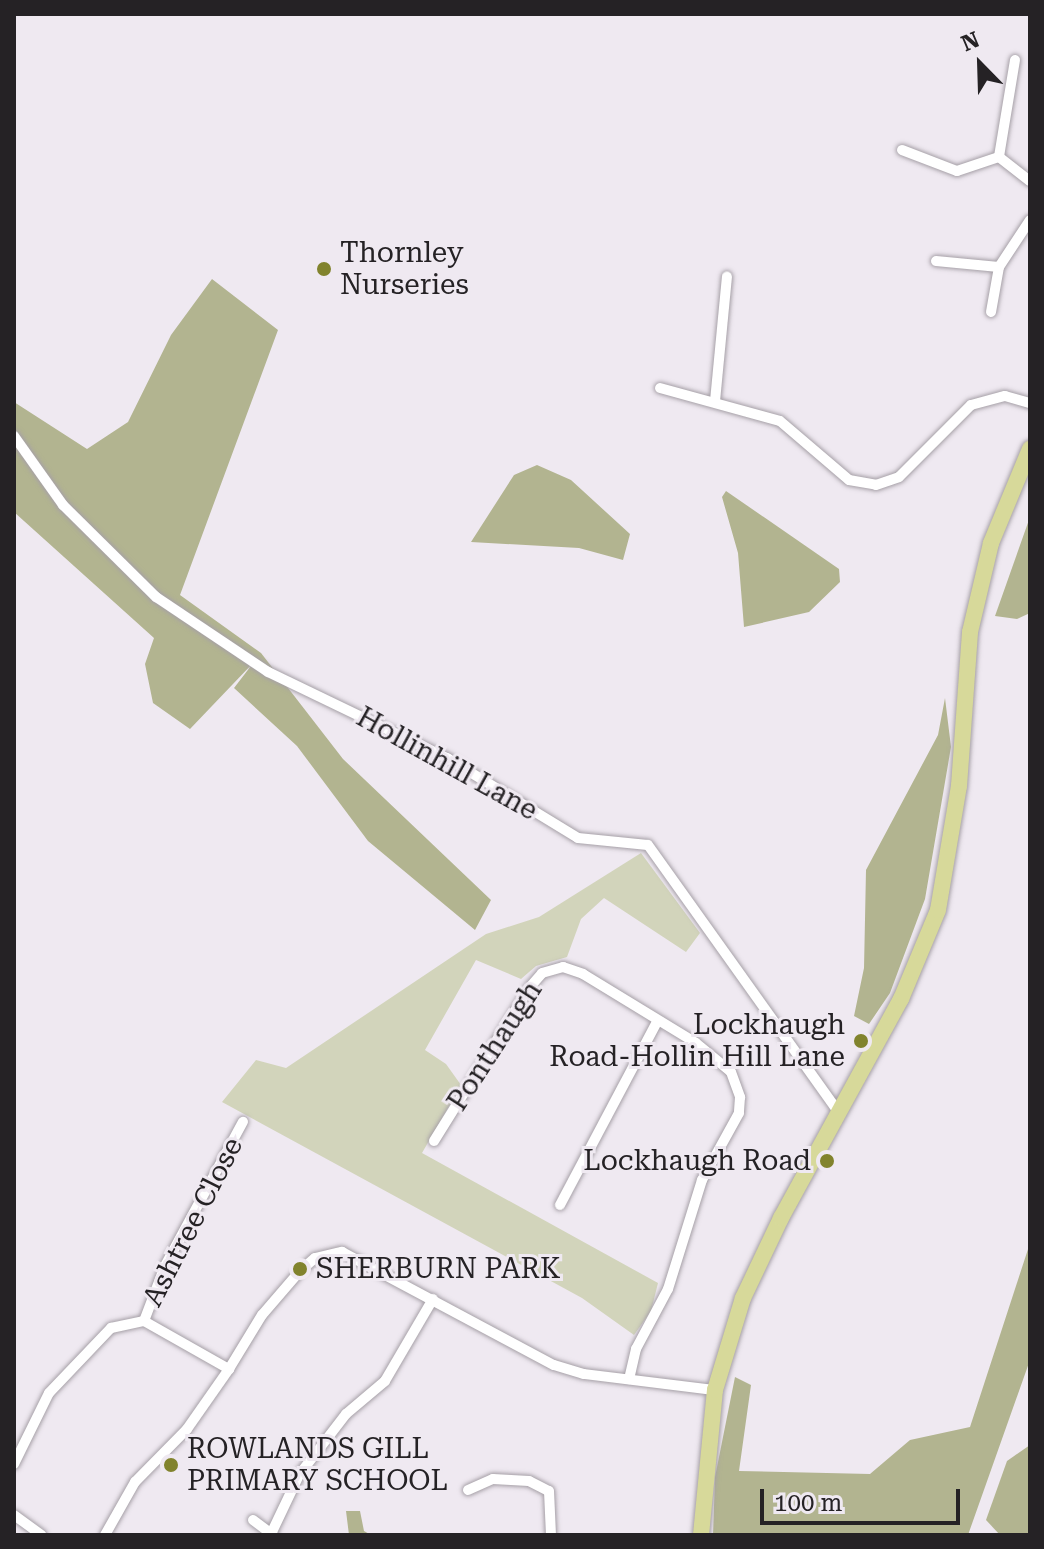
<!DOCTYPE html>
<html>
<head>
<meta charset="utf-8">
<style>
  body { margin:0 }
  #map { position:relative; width:1044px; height:1549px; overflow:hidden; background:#efe9f1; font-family:"Roboto Serif",serif }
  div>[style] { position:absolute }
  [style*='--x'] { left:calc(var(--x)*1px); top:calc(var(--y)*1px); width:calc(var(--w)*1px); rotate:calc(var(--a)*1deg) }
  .green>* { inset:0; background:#d2d4bb }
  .forest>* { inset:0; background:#b2b490 }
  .roads { filter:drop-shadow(0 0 2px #a6a0a7) drop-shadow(0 0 2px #a6a0a7) }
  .minor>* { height:10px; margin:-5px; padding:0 5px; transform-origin:5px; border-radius:5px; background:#fff }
  .primary>* { height:16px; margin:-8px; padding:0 8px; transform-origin:8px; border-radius:8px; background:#d7d99a }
  .dots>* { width:22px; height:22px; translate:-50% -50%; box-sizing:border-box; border:4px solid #efe9f1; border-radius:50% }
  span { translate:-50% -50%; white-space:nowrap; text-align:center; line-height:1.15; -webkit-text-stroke:6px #efe9f1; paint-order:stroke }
  .poi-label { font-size:28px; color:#252225 }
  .left { translate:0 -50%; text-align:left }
  .right { translate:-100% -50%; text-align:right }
  .street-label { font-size:28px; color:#252225 }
  .frame { position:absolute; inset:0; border:16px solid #252225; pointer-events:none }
  .north { position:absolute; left:940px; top:24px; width:80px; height:80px; -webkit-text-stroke:6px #efe9f1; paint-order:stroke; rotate:337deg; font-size:22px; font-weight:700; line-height:32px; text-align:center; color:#252225 }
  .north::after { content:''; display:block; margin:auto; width:28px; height:36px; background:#252225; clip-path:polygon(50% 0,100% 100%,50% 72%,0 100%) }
  .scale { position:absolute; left:760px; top:1489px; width:200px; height:36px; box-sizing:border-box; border:4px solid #252225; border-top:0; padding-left:10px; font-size:24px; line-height:28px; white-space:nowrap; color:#252225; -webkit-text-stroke:6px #efe9f1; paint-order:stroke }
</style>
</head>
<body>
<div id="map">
  <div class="green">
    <i style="clip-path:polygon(641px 853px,700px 933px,686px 952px,604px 898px,581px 919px,567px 957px,536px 966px,521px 979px,476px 960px,425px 1050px,446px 1064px,461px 1085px,422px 1153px,658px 1283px,651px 1311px,634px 1335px,582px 1298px,222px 1102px,256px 1060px,286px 1068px,486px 934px,539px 917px)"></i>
  </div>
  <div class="forest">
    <i style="clip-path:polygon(212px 279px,278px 330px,180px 595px,261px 653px,343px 759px,491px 900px,475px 930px,368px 841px,297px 746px,234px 688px,254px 662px,190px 729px,153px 703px,145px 664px,154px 638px,14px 512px,14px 402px,87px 449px,128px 422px,171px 335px)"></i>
    <i style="clip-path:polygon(537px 465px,571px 480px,630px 534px,623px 560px,579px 548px,471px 542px,514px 475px)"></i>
    <i style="clip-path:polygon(726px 491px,839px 569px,840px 582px,809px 612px,744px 627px,738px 553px,722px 497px)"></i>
    <i style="clip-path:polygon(1030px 517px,1030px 613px,1017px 619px,995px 616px)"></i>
    <i style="clip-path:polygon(945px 698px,951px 747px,925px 899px,890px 993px,869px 1024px,854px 1016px,864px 968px,866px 870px,938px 735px)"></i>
    <i style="clip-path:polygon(1030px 1243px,1030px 1360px,968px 1535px,713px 1535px,715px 1477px,735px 1377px,751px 1385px,739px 1471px,870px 1474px,910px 1440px,970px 1427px)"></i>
    <i style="clip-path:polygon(1030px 1445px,1030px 1535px,1000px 1535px,986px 1520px,1007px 1461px)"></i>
    <i style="clip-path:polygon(346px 1511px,360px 1511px,364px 1531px,371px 1535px,349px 1535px)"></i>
  </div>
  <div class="roads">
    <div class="minor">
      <i style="--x:1015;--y:60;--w:98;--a:99.4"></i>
      <i style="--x:999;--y:157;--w:39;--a:38"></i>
      <i style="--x:902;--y:150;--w:59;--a:20.9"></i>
      <i style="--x:957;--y:171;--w:44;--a:-18.4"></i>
      <i style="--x:936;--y:261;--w:63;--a:5.4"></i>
      <i style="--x:999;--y:267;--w:56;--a:-56.6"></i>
      <i style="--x:991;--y:312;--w:46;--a:-79.9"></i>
      <i style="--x:660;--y:388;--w:124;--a:15.4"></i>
      <i style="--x:780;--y:421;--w:91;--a:40.5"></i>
      <i style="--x:849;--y:480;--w:27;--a:10"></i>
      <i style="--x:876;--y:485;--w:24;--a:-19"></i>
      <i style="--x:899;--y:477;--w:102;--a:-45"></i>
      <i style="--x:971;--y:405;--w:35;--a:-15"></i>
      <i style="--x:1005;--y:396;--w:26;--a:16"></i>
      <i style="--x:715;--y:401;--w:125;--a:-84.5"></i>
      <i style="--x:14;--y:436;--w:85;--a:54.6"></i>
      <i style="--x:63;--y:505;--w:131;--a:44.7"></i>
      <i style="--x:156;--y:597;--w:135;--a:33.8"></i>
      <i style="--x:268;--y:672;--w:199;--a:25.7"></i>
      <i style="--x:447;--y:758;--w:153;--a:31.4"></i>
      <i style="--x:578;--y:838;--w:70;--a:5.7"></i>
      <i style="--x:648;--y:845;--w:330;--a:54.5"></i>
      <i style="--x:434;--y:1141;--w:181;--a:-58.1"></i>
      <i style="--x:530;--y:987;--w:18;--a:-49"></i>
      <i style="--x:542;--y:973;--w:22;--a:-16"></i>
      <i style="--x:563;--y:967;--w:21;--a:19"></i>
      <i style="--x:583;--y:974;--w:132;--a:31.4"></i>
      <i style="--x:696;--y:1043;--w:45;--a:39.6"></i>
      <i style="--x:731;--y:1072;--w:27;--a:70"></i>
      <i style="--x:740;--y:1097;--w:16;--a:94"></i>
      <i style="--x:739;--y:1113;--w:77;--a:118.9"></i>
      <i style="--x:702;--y:1180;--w:114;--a:107.3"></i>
      <i style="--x:668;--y:1289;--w:68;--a:118.1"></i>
      <i style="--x:636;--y:1349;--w:31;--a:103"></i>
      <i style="--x:560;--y:1205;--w:207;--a:-62.1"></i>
      <i style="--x:144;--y:1321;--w:59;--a:-69.1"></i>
      <i style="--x:165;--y:1266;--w:164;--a:-61.6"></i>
      <i style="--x:14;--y:1464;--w:79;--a:-63.8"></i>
      <i style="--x:49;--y:1393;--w:90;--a:-46.4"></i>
      <i style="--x:111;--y:1328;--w:34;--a:-12"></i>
      <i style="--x:144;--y:1321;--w:98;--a:29.5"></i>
      <i style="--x:229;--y:1369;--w:63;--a:-58.6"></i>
      <i style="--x:262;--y:1315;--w:58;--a:-49.2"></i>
      <i style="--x:300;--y:1271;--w:20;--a:-41"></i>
      <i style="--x:315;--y:1258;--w:28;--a:-13"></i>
      <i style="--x:342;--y:1252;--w:240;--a:28.1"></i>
      <i style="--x:554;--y:1365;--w:31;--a:17"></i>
      <i style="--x:584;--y:1374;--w:132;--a:7"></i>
      <i style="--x:468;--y:1490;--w:27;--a:-24"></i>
      <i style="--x:493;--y:1479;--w:36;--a:3"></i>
      <i style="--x:529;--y:1481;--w:22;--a:27"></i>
      <i style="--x:549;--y:1491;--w:44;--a:87.4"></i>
      <i style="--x:14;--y:1515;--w:34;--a:36"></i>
      <i style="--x:253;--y:1520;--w:25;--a:37"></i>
      <i style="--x:271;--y:1534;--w:65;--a:-64.6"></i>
      <i style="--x:299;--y:1475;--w:77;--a:-52.4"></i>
      <i style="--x:346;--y:1414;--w:51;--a:-40.2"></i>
      <i style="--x:385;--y:1381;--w:95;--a:-59.7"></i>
      <i style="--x:105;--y:1535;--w:61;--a:-60.5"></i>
      <i style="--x:135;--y:1482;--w:74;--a:-45.5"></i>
      <i style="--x:187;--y:1429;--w:73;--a:-55"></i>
    </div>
    <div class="primary">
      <i style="--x:701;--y:1535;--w:146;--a:-84.5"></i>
      <i style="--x:715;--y:1390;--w:96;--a:-73.1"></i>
      <i style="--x:743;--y:1298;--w:89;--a:-64.6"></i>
      <i style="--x:781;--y:1218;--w:250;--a:-61.3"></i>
      <i style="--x:901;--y:999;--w:96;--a:-67.4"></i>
      <i style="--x:938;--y:910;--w:126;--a:-80.4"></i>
      <i style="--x:959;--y:786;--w:154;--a:-85.9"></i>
      <i style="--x:970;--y:632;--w:91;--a:-76.7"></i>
      <i style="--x:991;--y:543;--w:102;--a:-67.5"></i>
    </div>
  </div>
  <div class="dots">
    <i style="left:324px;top:269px;background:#81832d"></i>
    <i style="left:861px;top:1041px;background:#81832d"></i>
    <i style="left:827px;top:1161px;background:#81832d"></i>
    <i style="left:300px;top:1269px;background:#81832d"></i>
    <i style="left:171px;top:1465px;background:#81832d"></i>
  </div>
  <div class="poi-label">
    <span class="left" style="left:340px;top:269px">Thornley<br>Nurseries</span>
    <span class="right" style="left:845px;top:1041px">Lockhaugh<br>Road-Hollin Hill Lane</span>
    <span class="right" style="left:811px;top:1161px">Lockhaugh Road</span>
    <span class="left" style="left:316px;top:1269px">SHERBURN PARK</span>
    <span class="left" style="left:187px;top:1465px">ROWLANDS GILL<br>PRIMARY SCHOOL</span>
  </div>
  <div class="street-label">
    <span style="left:447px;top:764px;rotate:29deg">Hollinhill Lane</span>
    <span style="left:495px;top:1046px;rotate:-57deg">Ponthaugh</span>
    <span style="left:193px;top:1222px;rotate:-63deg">Ashtree Close</span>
  </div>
  <div class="frame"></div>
  <div class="north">N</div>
  <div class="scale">100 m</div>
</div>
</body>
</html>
